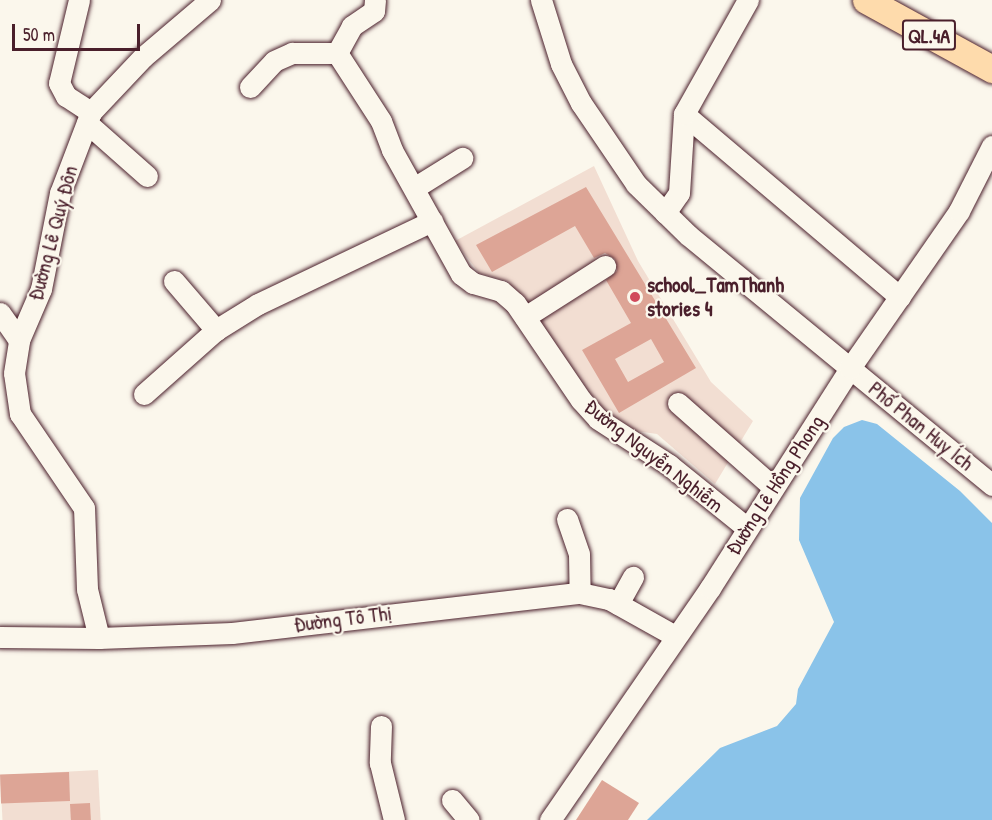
<!DOCTYPE html>
<html>
<head>
<meta charset="utf-8">
<style>
  body { margin:0 }
  #map { position:relative; width:992px; height:820px; overflow:hidden; background:#fbf7ec; font-family:"Patrick Hand",sans-serif }
  div>[style] { position:absolute }
  [style*='--x'] { left:calc(var(--x)*1px); top:calc(var(--y)*1px); width:calc(var(--w)*1px); rotate:calc(var(--a)*1deg) }
  .built>* { inset:0; background:#f2ded2; transform-origin:0 0 }
  .water>* { inset:0; background:#8ac3e9 }
  .building>* { inset:0; background:#dda596; transform-origin:0 0 }
  .roads { filter:drop-shadow(0 0 2px #4a1f2b) drop-shadow(0 0 2px #4a1f2b) }
  .minor>* { height:21px; margin:-10.5px; padding:0 10.5px; transform-origin:10.5px; border-radius:10.5px; background:#fbf7ec }
  .major>* { height:27px; margin:-13.5px; padding:0 13.5px; transform-origin:13.5px; border-radius:13.5px; background:#fedbac }
  .dots>* { width:16px; height:16px; translate:-50% -50%; box-sizing:border-box; border:3px solid #fbf7ec; border-radius:50% }
  span { translate:-50% -50%; white-space:nowrap; text-align:center; line-height:1.15; -webkit-text-stroke:4.5px #fbf7ec; paint-order:stroke }
  .shield-label span { padding:2px 4px; background:#fbf7ec; border:2px solid; border-radius:4px; -webkit-text-stroke-width:0 }
  .shield-label { font-size:20px; color:#4a1f2b; font-weight:700 }
  .street-label { font-size:21px; color:#4a1f2b }
  .poi-label { font-size:21px; color:#4a1f2b; font-weight:700 }
  .left { translate:0 -50%; text-align:left }
  .scale { position:absolute; left:12px; top:24px; width:128px; height:27px; box-sizing:border-box; border:3px solid #4a1f2b; border-top:0; padding-left:8px; font-size:18px; line-height:21px; white-space:nowrap; color:#4a1f2b; -webkit-text-stroke:4px #fbf7ec; paint-order:stroke }
</style>
</head>
<body>
<div id="map">
  <div class="built">
    <i style="clip-path:polygon(594px 166px,638px 261px,711px 382px,753px 421px,715px 484px,657px 434px,629px 430px,609px 420px,507px 281px,479px 273px,455px 241px)"></i>
    <i style="left:98px;top:770px;width:50px;height:98px;rotate:87deg"></i>
  </div>
  <div class="water">
    <i style="clip-path:polygon(862px 420px,877px 424px,960px 491px,992px 523px,992px 820px,647px 820px,720px 748px,777px 726px,796px 704px,798px 689px,834px 622px,799px 540px,800px 498px,833px 438px,844px 427px)"></i>
  </div>
  <div class="building">
    <i style="clip-path:polygon(evenodd,586px 187px,696px 368px,619px 413px,582px 350px,631px 323px,606px 280px,617px 271px,615px 259px,605px 253px,594px 258px,575px 226px,492px 272px,476px 245px,586px 187px,651px 339px,664px 362px,628px 382px,615px 359px,651px 339px)"></i>
    <i style="left:69px;top:772px;width:29px;height:69px;rotate:88deg"></i>
    <i style="clip-path:polygon(602px 780px,639px 803px,628px 820px,576px 820px)"></i>
    <i style="left:90px;top:803px;width:17px;height:20px;rotate:87deg"></i>
  </div>
  <div class="roads">
    <div class="minor">
      <i style="--x:79;--y:0;--w:85;--a:103.5"></i>
      <i style="--x:59;--y:83;--w:15;--a:62"></i>
      <i style="--x:66;--y:96;--w:30;--a:33"></i>
      <i style="--x:375;--y:0;--w:11;--a:95"></i>
      <i style="--x:374;--y:11;--w:27;--a:146"></i>
      <i style="--x:352;--y:26;--w:31;--a:119"></i>
      <i style="--x:337;--y:53;--w:81;--a:57.1"></i>
      <i style="--x:381;--y:121;--w:31;--a:69"></i>
      <i style="--x:392;--y:150;--w:142;--a:60.9"></i>
      <i style="--x:461;--y:274;--w:15;--a:37"></i>
      <i style="--x:473;--y:283;--w:29;--a:16"></i>
      <i style="--x:501;--y:291;--w:18;--a:41"></i>
      <i style="--x:515;--y:303;--w:117;--a:55.8"></i>
      <i style="--x:581;--y:400;--w:25;--a:48"></i>
      <i style="--x:598;--y:419;--w:85;--a:32.9"></i>
      <i style="--x:669;--y:465;--w:100;--a:38.9"></i>
      <i style="--x:541;--y:0;--w:67;--a:72.6"></i>
      <i style="--x:561;--y:64;--w:44;--a:62.9"></i>
      <i style="--x:581;--y:103;--w:98;--a:55.8"></i>
      <i style="--x:636;--y:184;--w:73;--a:44.4"></i>
      <i style="--x:688;--y:235;--w:394;--a:39.4"></i>
      <i style="--x:250;--y:87;--w:35;--a:-47"></i>
      <i style="--x:274;--y:61;--w:20;--a:-24"></i>
      <i style="--x:292;--y:53;--w:45;--a:0"></i>
      <i style="--x:684;--y:114;--w:283;--a:40.3"></i>
      <i style="--x:87;--y:123;--w:80;--a:41.5"></i>
      <i style="--x:414;--y:188;--w:57;--a:-32"></i>
      <i style="--x:665;--y:213;--w:24;--a:-55"></i>
      <i style="--x:679;--y:193;--w:79;--a:-86.4"></i>
      <i style="--x:684;--y:114;--w:131;--a:-60.7"></i>
      <i style="--x:174;--y:281;--w:65;--a:49.4"></i>
      <i style="--x:0;--y:313;--w:33;--a:55"></i>
      <i style="--x:525;--y:317;--w:95;--a:-32.5"></i>
      <i style="--x:144;--y:394;--w:96;--a:-41.6"></i>
      <i style="--x:216;--y:330;--w:49;--a:-31.8"></i>
      <i style="--x:258;--y:304;--w:193;--a:-25.5"></i>
      <i style="--x:678;--y:403;--w:127;--a:41.5"></i>
      <i style="--x:567;--y:519;--w:37;--a:71"></i>
      <i style="--x:579;--y:554;--w:39;--a:89"></i>
      <i style="--x:618;--y:604;--w:31;--a:-61"></i>
      <i style="--x:0;--y:637;--w:99;--a:0.6"></i>
      <i style="--x:99;--y:638;--w:133;--a:-2.2"></i>
      <i style="--x:232;--y:633;--w:350;--a:-6.6"></i>
      <i style="--x:580;--y:593;--w:30;--a:12"></i>
      <i style="--x:609;--y:599;--w:76;--a:29.3"></i>
      <i style="--x:99;--y:638;--w:50;--a:-103.8"></i>
      <i style="--x:87;--y:589;--w:81;--a:-92.1"></i>
      <i style="--x:84;--y:508;--w:114;--a:-124.2"></i>
      <i style="--x:20;--y:414;--w:41;--a:-98.3"></i>
      <i style="--x:14;--y:373;--w:33;--a:-81"></i>
      <i style="--x:19;--y:340;--w:56;--a:-66.7"></i>
      <i style="--x:41;--y:289;--w:98;--a:-78.8"></i>
      <i style="--x:60;--y:193;--w:87;--a:-69.1"></i>
      <i style="--x:91;--y:112;--w:76;--a:-46.6"></i>
      <i style="--x:143;--y:57;--w:88;--a:-40.4"></i>
      <i style="--x:381;--y:726;--w:37;--a:92"></i>
      <i style="--x:380;--y:763;--w:59;--a:76.2"></i>
      <i style="--x:452;--y:800;--w:26;--a:50"></i>
      <i style="--x:550;--y:820;--w:282;--a:-55.4"></i>
      <i style="--x:710;--y:588;--w:261;--a:-57.5"></i>
      <i style="--x:850;--y:368;--w:191;--a:-55.2"></i>
      <i style="--x:959;--y:211;--w:73;--a:-63.1"></i>
    </div>
    <div class="major">
      <i style="--x:866;--y:0;--w:144;--a:28.7"></i>
    </div>
  </div>
  <div class="dots">
    <i style="left:635px;top:297px;background:#d1495b"></i>
  </div>
  <div class="shield-label">
    <span style="left:929px;top:35px">QL.4A</span>
  </div>
  <div class="street-label">
    <span style="left:53px;top:233px;rotate:-75deg">Đường Lê Quý Đôn</span>
    <span style="left:921px;top:426px;rotate:39deg">Phố Phan Huy Ích</span>
    <span style="left:654px;top:456px;rotate:38deg">Đường Nguyễn Nghiễm</span>
    <span style="left:775px;top:485px;rotate:-57deg">Đường Lê Hồng Phong</span>
    <span style="left:343px;top:619px;rotate:-7deg">Đường Tô Thị</span>
  </div>
  <div class="poi-label">
    <span class="left" style="left:647px;top:297px">school_TamThanh<br>stories 4</span>
  </div>
  <div class="scale">50 m</div>
</div>
</body>
</html>
